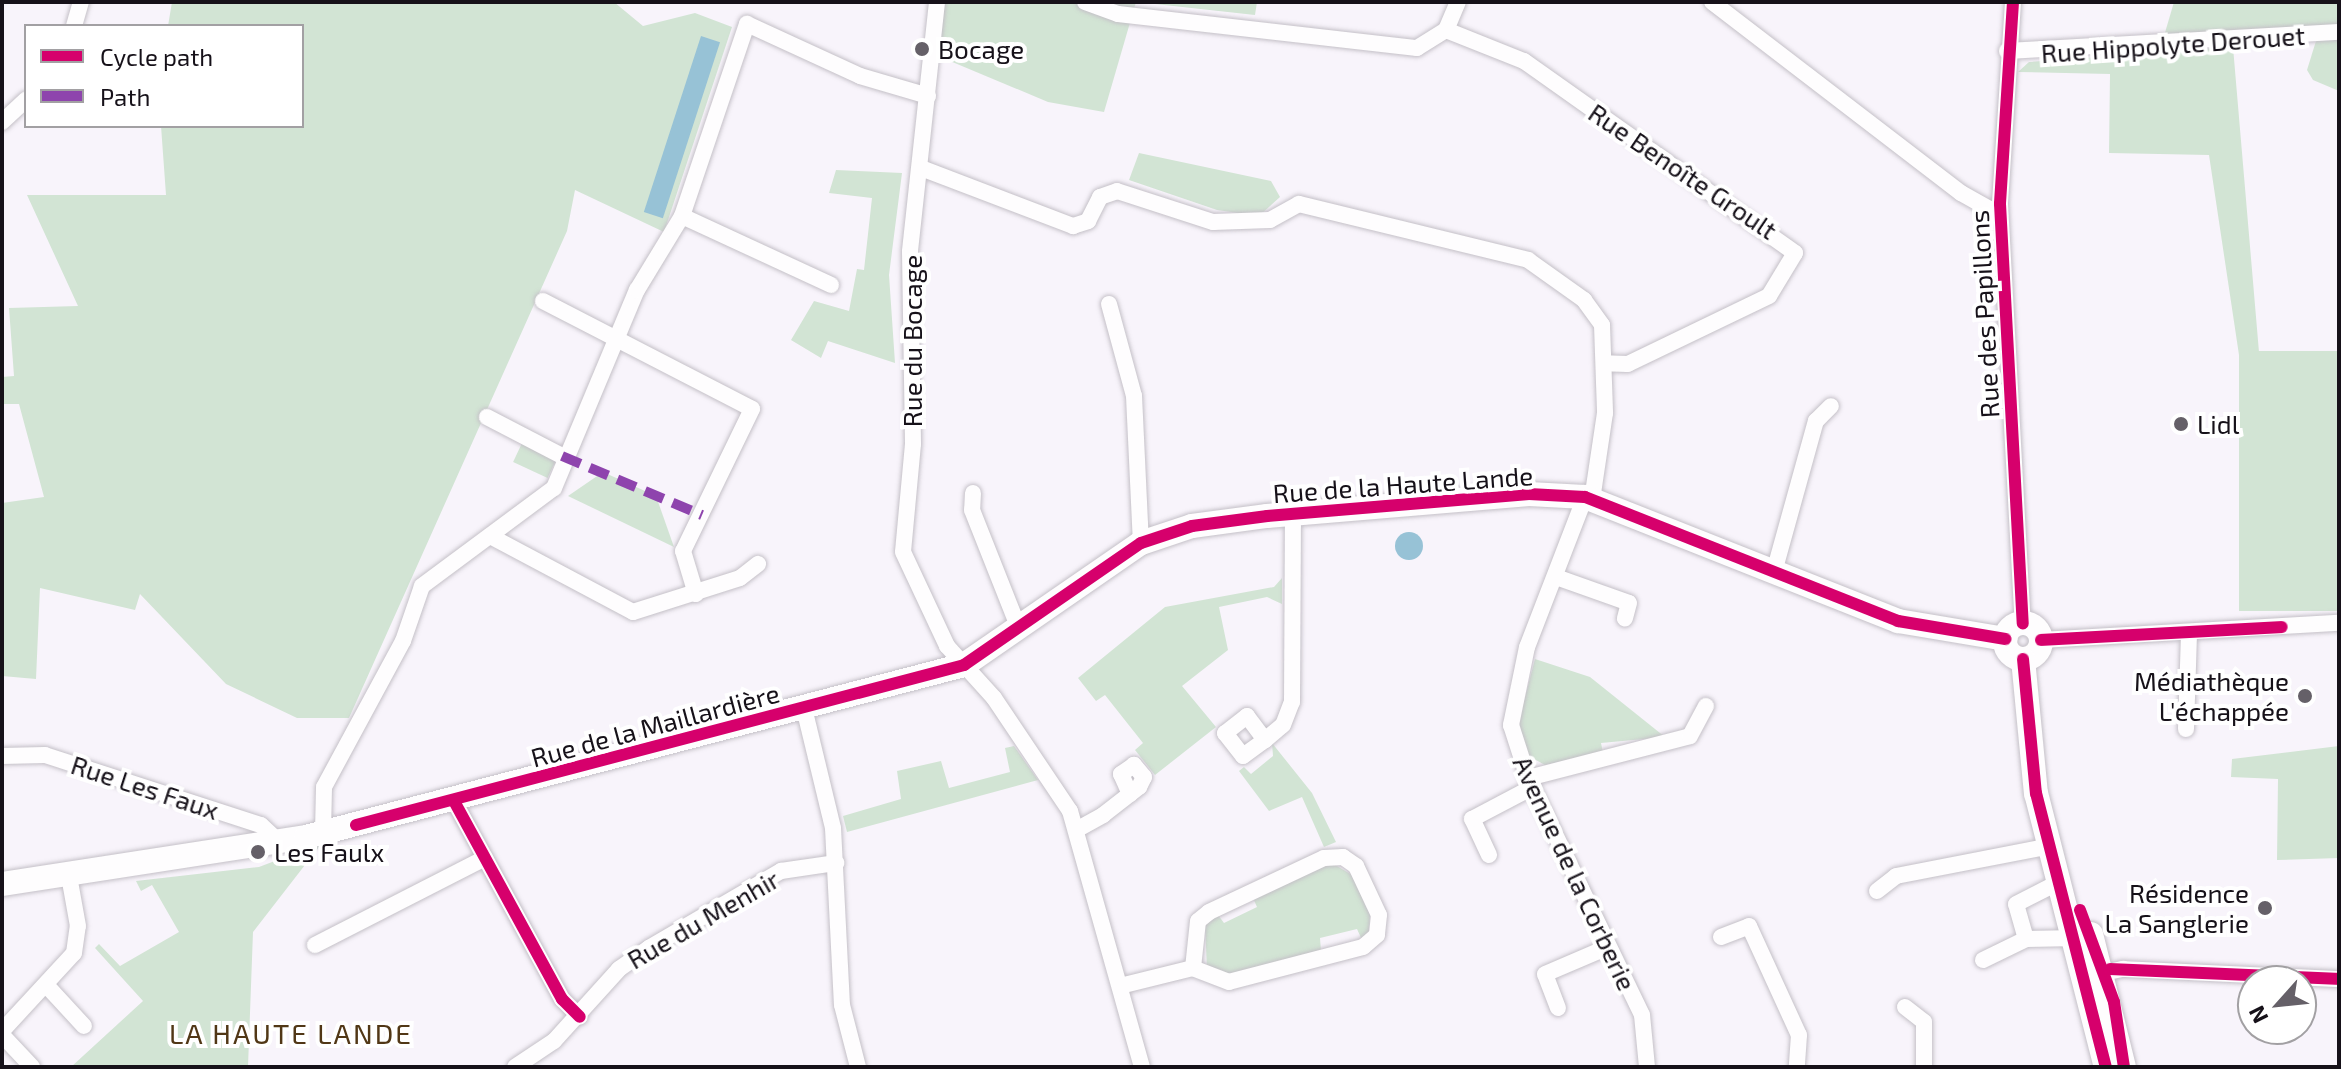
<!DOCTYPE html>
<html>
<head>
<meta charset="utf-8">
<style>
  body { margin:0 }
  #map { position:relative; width:2341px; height:1069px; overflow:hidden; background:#f8f4fb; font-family:"Exo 2",sans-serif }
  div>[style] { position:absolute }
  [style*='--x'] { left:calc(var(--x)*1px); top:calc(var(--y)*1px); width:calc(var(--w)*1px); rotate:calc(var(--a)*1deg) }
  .green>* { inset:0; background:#d2e4d4; transform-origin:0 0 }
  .water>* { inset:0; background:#97c2d6; transform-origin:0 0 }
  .round { border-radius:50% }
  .roads { filter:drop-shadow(0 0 2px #c4c0c7) drop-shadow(0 0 2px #c4c0c7) }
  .street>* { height:16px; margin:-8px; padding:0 8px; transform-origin:8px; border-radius:8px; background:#fefdfe }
  .secondary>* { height:24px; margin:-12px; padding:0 12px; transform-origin:12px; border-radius:12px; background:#fefdfe }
  .secondary>.ring { margin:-12px; padding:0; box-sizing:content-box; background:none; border:24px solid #fefdfe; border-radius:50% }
  .quiet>* { height:10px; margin-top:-5px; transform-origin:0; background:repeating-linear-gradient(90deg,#8e44ad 0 20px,transparent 0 30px) }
  .cycleway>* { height:12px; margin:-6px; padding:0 6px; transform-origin:6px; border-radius:6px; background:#d6006c }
  .dots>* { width:22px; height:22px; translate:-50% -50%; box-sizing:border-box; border:4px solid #fff; border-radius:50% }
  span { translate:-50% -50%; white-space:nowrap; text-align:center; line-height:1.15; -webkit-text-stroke:8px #fff; paint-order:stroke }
  .street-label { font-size:26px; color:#161119 }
  .poi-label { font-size:26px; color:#161119 }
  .left { translate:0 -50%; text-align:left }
  .right { translate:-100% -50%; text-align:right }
  .neighbourhood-label { font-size:28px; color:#513716; letter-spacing:2px }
  .frame { position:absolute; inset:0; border:4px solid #161119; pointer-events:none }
  .legend { position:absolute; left:24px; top:24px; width:280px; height:104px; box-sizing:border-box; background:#fff; border:2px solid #a2a0a3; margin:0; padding:10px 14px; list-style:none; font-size:24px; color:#161119 }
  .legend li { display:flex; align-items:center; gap:16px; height:40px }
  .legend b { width:40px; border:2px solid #a2a0a3 }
  .north { position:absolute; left:2237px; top:965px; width:80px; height:80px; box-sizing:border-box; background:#fff; border:2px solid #a2a0a3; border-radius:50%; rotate:243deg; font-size:22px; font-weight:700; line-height:32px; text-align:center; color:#161119 }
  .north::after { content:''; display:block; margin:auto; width:28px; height:36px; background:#656068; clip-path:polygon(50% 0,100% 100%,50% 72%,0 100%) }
</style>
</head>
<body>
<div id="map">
  <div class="green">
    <i style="clip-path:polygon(172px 2px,614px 2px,643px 26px,695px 13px,732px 27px,664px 232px,575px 190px,567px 231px,349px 718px,297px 718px,226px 684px,140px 594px,135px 610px,40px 588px,36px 679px,2px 676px,2px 503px,44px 497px,19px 404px,2px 404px,2px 377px,14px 376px,9px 308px,78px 306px,27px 195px,166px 195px,161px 126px,302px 126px,302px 26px,168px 26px)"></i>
    <i style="clip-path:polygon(945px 2px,1136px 2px,1104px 112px,1048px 102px,938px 56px)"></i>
    <i style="clip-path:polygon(1137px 2px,1257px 2px,1255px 15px)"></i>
    <i style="clip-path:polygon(2174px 2px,2339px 2px,2339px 25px,2164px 36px)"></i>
    <i style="clip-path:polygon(2339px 39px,2339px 91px,2313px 80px,2307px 70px,2316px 41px)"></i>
    <i style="clip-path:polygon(2233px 47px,2259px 352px,2239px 355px,2209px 155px,2109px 153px,2110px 74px,2018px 72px,2029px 62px)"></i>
    <i style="clip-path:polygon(1139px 153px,1271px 181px,1280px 197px,1259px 216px,1217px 210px,1129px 180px)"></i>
    <i style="clip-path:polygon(836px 170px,902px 173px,889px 275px,895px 363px,828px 341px,821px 358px,791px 340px,814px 301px,849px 311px,857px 269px,864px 270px,872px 198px,829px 193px)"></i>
    <i style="left:2339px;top:351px;width:260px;height:100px;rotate:90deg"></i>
    <i style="left:522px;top:443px;width:38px;height:21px;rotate:25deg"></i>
    <i style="clip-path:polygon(603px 472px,656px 496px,674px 547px,568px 496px)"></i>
    <i style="clip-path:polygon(1282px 578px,1282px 604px,1267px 597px,1219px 607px,1228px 650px,1182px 686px,1216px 727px,1155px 775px,1135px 750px,1143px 743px,1105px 695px,1096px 701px,1078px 678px,1165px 607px,1274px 587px)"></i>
    <i style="clip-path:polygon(1535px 659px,1590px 677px,1665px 737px,1601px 743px,1603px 753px,1545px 765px,1525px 754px,1519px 720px)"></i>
    <i style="clip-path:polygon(1272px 743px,1312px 793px,1336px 842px,1324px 847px,1302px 797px,1269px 811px,1239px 771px,1244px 767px,1251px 774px,1273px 756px)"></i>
    <i style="clip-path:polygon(1014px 746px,1038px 780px,847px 832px,843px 816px,901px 799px,897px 771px,941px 761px,949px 788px,1010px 772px,1005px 748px)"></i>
    <i style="clip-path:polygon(2339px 746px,2339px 858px,2277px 860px,2278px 779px,2231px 777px,2232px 759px)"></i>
    <i style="clip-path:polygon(322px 843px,253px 932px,248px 1067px,71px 1067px,143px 1001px,95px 948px,99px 944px,120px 966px,179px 932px,152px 885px,141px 891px,136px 881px,259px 867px)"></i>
    <i style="clip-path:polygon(1332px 863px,1352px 875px,1370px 915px,1369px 934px,1362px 940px,1357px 929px,1320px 938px,1321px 951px,1221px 978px,1207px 969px,1205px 924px,1218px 915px,1224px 923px,1257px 907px,1253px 898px)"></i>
  </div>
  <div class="water">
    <i style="left:701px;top:36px;width:20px;height:185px;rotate:18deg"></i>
    <i class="round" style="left:1395px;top:532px;width:28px;height:28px"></i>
  </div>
  <div class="roads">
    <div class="street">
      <i style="--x:937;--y:2;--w:251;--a:96.2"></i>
      <i style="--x:910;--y:252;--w:192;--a:89.1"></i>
      <i style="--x:913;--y:444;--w:108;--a:95.3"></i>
      <i style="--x:903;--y:552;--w:104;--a:64.9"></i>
      <i style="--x:947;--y:646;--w:70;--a:47.9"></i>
      <i style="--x:994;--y:698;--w:136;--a:56.1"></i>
      <i style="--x:1070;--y:811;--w:266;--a:74.3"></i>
      <i style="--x:1085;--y:2;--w:35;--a:20"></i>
      <i style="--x:1118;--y:14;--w:301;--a:6.5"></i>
      <i style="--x:1417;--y:48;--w:34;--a:-32"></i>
      <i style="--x:1446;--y:30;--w:30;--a:-67"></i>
      <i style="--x:1712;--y:2;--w:314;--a:37.5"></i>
      <i style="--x:1961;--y:193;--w:45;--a:29.4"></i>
      <i style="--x:2013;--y:2;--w:202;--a:93.7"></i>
      <i style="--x:2000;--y:204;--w:420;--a:86.9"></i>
      <i style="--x:74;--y:26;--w:25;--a:-74"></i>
      <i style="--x:1446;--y:30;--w:84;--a:21.7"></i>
      <i style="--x:1524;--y:61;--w:332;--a:35.3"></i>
      <i style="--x:1795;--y:253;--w:50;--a:121.2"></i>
      <i style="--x:1769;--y:296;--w:157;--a:154.3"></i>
      <i style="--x:1628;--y:364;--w:24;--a:-178"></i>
      <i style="--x:2007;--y:51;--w:333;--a:-3.3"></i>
      <i style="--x:2;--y:122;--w:33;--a:-43"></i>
      <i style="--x:921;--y:168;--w:163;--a:20.9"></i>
      <i style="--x:1073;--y:226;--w:16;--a:-18"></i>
      <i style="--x:1088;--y:221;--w:27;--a:-63"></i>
      <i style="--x:1100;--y:197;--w:18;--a:-19"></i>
      <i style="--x:1117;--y:191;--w:101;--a:17.9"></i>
      <i style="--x:1213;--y:222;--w:57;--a:-2"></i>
      <i style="--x:1270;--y:220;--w:33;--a:-29"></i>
      <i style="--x:1299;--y:204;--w:236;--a:13.7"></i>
      <i style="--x:1528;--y:260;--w:69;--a:35.5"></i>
      <i style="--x:1584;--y:300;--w:31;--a:54"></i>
      <i style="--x:1602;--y:325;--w:88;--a:88"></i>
      <i style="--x:1605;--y:413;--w:88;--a:98.5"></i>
      <i style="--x:831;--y:285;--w:164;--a:-155.2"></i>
      <i style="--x:682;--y:216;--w:203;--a:-71.3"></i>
      <i style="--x:747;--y:24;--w:124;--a:24.7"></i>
      <i style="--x:860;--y:76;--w:71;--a:16.4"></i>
      <i style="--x:543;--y:301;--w:235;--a:27.3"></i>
      <i style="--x:752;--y:409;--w:158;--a:115.9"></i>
      <i style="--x:683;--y:551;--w:45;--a:73.2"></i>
      <i style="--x:1109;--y:304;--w:95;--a:74.8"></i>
      <i style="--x:1134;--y:396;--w:147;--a:87.3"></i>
      <i style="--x:487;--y:417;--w:85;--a:27.5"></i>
      <i style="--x:973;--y:493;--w:17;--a:93"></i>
      <i style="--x:972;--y:510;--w:128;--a:68.4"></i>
      <i style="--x:1585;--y:497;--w:161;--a:111.1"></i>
      <i style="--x:1527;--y:647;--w:80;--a:101.6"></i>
      <i style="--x:1511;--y:725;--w:56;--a:72.2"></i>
      <i style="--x:1528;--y:778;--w:263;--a:64.3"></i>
      <i style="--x:1642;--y:1015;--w:52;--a:84.5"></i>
      <i style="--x:490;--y:536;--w:162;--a:28"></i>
      <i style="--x:633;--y:612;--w:112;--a:-17.6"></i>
      <i style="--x:740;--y:578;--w:23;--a:-38"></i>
      <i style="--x:1774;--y:572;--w:157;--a:-74.5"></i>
      <i style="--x:1816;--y:421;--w:21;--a:-45"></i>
      <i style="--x:1556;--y:577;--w:77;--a:19.6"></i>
      <i style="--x:1629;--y:603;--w:16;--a:105"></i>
      <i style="--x:2041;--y:640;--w:298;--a:-3.3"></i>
      <i style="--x:804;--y:708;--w:123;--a:76.4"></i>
      <i style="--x:833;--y:828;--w:177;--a:87.1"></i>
      <i style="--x:842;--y:1005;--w:64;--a:75.5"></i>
      <i style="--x:2186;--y:729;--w:94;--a:-88.2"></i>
      <i style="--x:1265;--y:740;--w:30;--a:-127"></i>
      <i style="--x:1247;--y:716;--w:28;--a:142"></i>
      <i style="--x:1225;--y:733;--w:29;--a:52"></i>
      <i style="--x:1243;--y:756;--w:27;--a:-36"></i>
      <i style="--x:1265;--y:740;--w:23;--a:-40"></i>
      <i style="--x:1283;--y:725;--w:25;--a:-69"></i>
      <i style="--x:1292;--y:702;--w:187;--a:-89.7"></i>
      <i style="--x:2;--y:756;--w:43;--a:-1.3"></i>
      <i style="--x:45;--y:755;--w:227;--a:18"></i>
      <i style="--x:261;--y:825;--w:25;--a:43"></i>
      <i style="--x:1528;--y:778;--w:167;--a:-14.5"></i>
      <i style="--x:1690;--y:736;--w:34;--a:-62"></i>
      <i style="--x:454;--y:801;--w:226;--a:61.4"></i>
      <i style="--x:562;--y:999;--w:25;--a:45"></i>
      <i style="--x:1078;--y:829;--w:29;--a:-29"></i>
      <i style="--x:1103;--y:815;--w:46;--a:-37.9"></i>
      <i style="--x:1139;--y:787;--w:11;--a:-63"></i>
      <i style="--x:1144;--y:777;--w:16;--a:-130"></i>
      <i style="--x:1134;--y:765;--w:16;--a:145"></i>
      <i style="--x:1121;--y:774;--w:22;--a:66"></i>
      <i style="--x:323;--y:832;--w:45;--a:-88.7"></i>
      <i style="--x:324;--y:787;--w:166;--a:-61.6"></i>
      <i style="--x:403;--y:641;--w:58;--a:-70.9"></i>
      <i style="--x:422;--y:586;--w:164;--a:-36.6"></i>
      <i style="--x:554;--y:488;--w:215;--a:-67.3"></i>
      <i style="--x:637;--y:290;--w:87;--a:-58.7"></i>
      <i style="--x:1489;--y:855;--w:40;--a:-115"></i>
      <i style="--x:1472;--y:819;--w:69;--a:-27.7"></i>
      <i style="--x:1343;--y:857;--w:16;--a:35"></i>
      <i style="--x:1356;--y:866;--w:54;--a:64.9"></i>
      <i style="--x:1379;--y:915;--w:20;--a:96"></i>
      <i style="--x:1377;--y:935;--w:18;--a:139"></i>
      <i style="--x:1363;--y:947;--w:138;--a:165.4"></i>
      <i style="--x:1229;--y:982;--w:39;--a:-159"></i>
      <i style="--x:1193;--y:968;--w:47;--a:-83.9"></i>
      <i style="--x:1198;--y:921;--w:14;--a:-39"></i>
      <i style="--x:1209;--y:912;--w:127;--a:-25.2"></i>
      <i style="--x:1324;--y:858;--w:19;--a:-3"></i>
      <i style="--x:1877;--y:891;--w:24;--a:-38"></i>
      <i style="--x:1896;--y:876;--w:157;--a:-11"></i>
      <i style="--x:1721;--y:937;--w:30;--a:-21"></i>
      <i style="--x:1749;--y:926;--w:120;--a:65.4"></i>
      <i style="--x:1799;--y:1035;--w:32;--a:94"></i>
      <i style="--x:2026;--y:939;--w:36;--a:-106"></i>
      <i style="--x:2016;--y:904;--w:51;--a:-27.1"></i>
      <i style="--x:315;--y:945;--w:191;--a:-27.1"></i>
      <i style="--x:1983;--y:960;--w:48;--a:-26"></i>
      <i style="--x:2026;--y:939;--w:52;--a:-1.1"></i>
      <i style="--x:2094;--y:975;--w:30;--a:-12"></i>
      <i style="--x:2123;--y:969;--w:216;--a:2.7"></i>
      <i style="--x:1120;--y:986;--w:75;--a:-13.9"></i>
      <i style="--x:48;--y:987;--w:53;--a:47.3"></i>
      <i style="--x:1905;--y:1007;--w:24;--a:38"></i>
      <i style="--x:1924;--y:1022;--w:45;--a:90"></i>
      <i style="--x:1558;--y:1008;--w:36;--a:-111"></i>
      <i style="--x:1545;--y:974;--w:69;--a:-23.2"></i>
      <i style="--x:2;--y:1031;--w:106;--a:-47.3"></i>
      <i style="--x:74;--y:953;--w:27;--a:-82"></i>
      <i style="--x:78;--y:926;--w:51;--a:-100.2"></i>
      <i style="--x:2;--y:1035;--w:44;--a:46.8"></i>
      <i style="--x:515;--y:1067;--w:47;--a:-33.7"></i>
      <i style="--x:554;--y:1041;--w:97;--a:-47.9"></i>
      <i style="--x:619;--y:969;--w:37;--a:-35"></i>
      <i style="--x:649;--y:948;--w:153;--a:-30.3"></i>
      <i style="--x:781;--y:871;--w:56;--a:-8.3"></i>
    </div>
    <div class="secondary">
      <i class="ring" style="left:2005px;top:623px;width:12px;height:12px"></i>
      <i style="--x:2023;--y:659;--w:135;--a:84.5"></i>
      <i style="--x:2036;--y:793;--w:283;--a:75.7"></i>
      <i style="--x:2;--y:884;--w:308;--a:-8.8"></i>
      <i style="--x:306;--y:837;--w:680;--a:-14.65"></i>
      <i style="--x:964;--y:665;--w:215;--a:-34.6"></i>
      <i style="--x:1141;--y:543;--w:54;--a:-18.4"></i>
      <i style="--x:1192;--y:526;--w:76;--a:-7.6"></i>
      <i style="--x:1267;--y:516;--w:263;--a:-4.8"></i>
      <i style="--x:1529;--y:494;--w:56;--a:3.1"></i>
      <i style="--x:1585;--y:497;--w:337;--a:21.6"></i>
      <i style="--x:1898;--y:621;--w:109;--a:9.5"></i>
      <i style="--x:2091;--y:934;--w:137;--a:76.1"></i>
    </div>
  </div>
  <div class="quiet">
    <i style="--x:562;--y:456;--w:152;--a:22.9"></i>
  </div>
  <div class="cycleway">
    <i style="--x:2013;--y:2;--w:202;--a:93.7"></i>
    <i style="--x:2000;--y:204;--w:420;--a:86.9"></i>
    <i style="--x:2041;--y:640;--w:241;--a:-3.1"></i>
    <i style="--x:2023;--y:659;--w:135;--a:84.5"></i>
    <i style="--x:2036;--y:793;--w:283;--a:75.7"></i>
    <i style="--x:454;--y:801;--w:226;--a:61.4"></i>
    <i style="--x:562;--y:999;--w:25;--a:45"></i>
    <i style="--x:356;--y:825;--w:629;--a:-14.74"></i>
    <i style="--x:964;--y:665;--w:215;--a:-34.6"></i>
    <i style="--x:1141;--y:543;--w:54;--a:-18.4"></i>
    <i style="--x:1192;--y:526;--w:76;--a:-7.6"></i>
    <i style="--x:1267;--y:516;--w:263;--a:-4.8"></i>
    <i style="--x:1529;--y:494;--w:56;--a:3.1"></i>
    <i style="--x:1585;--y:497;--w:337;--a:21.6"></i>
    <i style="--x:1898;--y:621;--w:109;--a:9.5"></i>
    <i style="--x:2080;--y:910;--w:98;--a:69.7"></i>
    <i style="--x:2114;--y:1002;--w:66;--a:81.3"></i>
    <i style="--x:2110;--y:969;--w:229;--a:2.5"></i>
  </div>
  <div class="dots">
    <i style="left:922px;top:49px;background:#656068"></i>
    <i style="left:2181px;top:424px;background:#656068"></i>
    <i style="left:2305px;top:696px;background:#656068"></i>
    <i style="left:258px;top:852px;background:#656068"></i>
    <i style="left:2265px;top:908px;background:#656068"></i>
  </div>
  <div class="street-label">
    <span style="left:2173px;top:44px;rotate:-4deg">Rue Hippolyte Derouet</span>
    <span style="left:1683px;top:171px;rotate:34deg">Rue Benoîte Groult</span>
    <span style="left:1984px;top:314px;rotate:-93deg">Rue des Papillons</span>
    <span style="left:912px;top:341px;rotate:-90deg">Rue du Bocage</span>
    <span style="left:1403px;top:484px;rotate:-4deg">Rue de la Haute Lande</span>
    <span style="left:655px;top:725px;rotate:-15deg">Rue de la Maillardière</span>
    <span style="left:145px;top:787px;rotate:18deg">Rue Les Faux</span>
    <span style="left:1575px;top:873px;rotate:65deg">Avenue de la Corberie</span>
    <span style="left:703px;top:919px;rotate:-30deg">Rue du Menhir</span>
  </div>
  <div class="poi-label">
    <span class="left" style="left:938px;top:49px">Bocage</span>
    <span class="left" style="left:2197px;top:424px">Lidl</span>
    <span class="right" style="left:2289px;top:696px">Médiathèque<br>L'échappée</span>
    <span class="left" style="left:274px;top:852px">Les Faulx</span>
    <span class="right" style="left:2249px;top:908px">Résidence<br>La Sanglerie</span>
  </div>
  <div class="neighbourhood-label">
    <span style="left:291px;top:1033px">LA HAUTE LANDE</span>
  </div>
  <div class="frame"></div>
  <ul class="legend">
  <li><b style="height:10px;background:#d6006c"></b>Cycle path</li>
  <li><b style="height:10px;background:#8e44ad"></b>Path</li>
  </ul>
  <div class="north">N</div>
</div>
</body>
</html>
